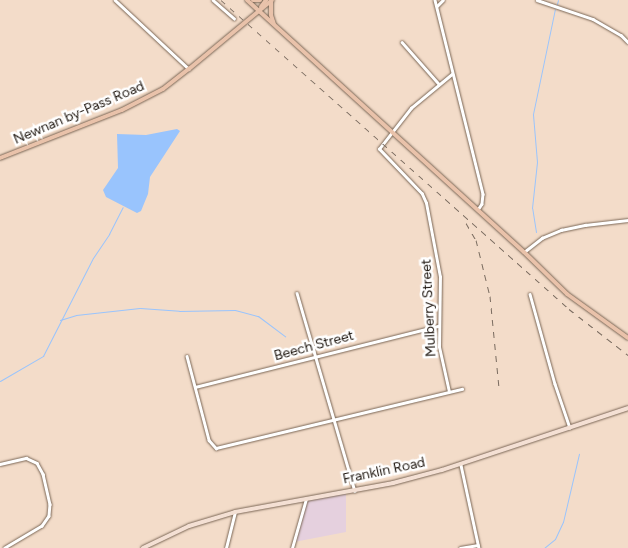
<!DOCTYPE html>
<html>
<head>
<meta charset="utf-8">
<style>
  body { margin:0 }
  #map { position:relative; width:628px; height:548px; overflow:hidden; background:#f3dcc9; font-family:Figtree,sans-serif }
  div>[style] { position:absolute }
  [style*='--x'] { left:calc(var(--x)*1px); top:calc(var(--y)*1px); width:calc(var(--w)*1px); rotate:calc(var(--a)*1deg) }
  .commercial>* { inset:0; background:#e5d0de }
  .water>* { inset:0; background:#99c4fd }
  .stream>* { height:1px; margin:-0.5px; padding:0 0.5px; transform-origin:0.5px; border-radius:0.5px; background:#99c4fd }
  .roads { filter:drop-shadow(0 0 1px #7b6756) drop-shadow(0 0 1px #7b6756) }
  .street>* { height:2.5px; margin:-1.25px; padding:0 1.25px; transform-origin:1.25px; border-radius:1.25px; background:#fff }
  .secondary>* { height:4px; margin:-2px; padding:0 2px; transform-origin:2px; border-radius:2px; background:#f4e0d4 }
  .primary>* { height:4px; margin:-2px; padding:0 2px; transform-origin:2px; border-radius:2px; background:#e9c2aa }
  .rail>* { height:1px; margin-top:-0.5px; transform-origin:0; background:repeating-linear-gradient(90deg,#786a5e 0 6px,transparent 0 12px) }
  span { translate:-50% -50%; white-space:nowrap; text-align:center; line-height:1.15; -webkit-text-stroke:5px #fff; paint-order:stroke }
  .street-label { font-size:14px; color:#211912 }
</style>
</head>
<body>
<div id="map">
  <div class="commercial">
    <i style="clip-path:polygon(346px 491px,346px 532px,294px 542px,306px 498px)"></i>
  </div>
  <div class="water">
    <i style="clip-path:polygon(177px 129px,180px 131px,150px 177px,148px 194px,141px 211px,137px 213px,106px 197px,103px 190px,118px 168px,117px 134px,146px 135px)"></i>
  </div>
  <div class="stream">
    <i style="--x:557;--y:4;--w:4;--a:-76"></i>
    <i style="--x:536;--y:232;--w:24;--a:-99"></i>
    <i style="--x:532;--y:208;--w:46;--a:-83.8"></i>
    <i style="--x:537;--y:162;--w:48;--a:-94.8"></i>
    <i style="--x:533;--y:114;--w:107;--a:-78.2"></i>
    <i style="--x:60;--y:320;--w:17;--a:-17"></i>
    <i style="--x:76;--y:315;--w:64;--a:-6.2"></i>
    <i style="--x:140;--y:308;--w:39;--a:4"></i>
    <i style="--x:179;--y:311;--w:56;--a:-1"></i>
    <i style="--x:235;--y:310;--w:24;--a:15"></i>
    <i style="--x:258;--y:316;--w:34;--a:37"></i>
    <i style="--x:0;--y:381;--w:50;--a:-30.2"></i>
    <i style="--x:43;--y:356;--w:110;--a:-63"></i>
    <i style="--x:93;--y:258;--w:29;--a:-56"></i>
    <i style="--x:109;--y:234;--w:30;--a:-63"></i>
    <i style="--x:544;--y:548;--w:14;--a:-39"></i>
    <i style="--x:555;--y:539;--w:19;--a:-65"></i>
    <i style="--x:563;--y:522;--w:70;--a:-76.8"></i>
  </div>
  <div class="roads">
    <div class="street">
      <i style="--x:115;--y:0;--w:101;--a:43"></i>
      <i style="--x:213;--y:0;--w:28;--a:41"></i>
      <i style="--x:435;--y:0;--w:200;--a:76.1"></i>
      <i style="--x:483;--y:194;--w:10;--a:96"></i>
      <i style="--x:482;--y:204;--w:7;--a:124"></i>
      <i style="--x:537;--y:0;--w:59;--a:18.7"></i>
      <i style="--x:593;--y:19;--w:32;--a:30"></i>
      <i style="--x:621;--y:35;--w:10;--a:45"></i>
      <i style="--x:437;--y:6;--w:8;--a:-45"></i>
      <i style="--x:402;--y:42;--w:56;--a:48.6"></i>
      <i style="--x:524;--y:252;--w:23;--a:-38"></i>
      <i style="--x:542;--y:238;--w:21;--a:-23"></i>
      <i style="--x:561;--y:230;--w:25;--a:-12"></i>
      <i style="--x:585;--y:225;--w:43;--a:-6.6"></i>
      <i style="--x:297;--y:293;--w:206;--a:73.7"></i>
      <i style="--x:530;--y:294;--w:93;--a:74.5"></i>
      <i style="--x:555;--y:384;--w:46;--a:71.2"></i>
      <i style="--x:187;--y:356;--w:87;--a:75.3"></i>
      <i style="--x:209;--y:440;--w:11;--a:49"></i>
      <i style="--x:216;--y:448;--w:253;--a:-13.5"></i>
      <i style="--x:195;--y:387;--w:251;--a:-14.1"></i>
      <i style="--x:449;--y:392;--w:46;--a:-102.5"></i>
      <i style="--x:439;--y:347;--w:70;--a:-89.2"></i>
      <i style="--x:440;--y:277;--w:75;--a:-100.7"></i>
      <i style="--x:426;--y:203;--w:10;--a:-114"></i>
      <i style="--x:422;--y:194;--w:62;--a:-133.7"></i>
      <i style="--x:379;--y:149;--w:52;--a:-52"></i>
      <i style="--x:411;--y:108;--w:53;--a:-39.7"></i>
      <i style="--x:0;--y:464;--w:27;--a:-13"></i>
      <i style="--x:26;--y:458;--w:12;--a:24"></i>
      <i style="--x:37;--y:463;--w:13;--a:61"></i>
      <i style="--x:43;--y:474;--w:31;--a:77"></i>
      <i style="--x:50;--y:504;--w:12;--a:95"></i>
      <i style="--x:49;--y:516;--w:12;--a:125"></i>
      <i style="--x:42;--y:526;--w:43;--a:149.3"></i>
      <i style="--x:461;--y:465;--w:85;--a:77.8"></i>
      <i style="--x:226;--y:548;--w:37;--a:-76"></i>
      <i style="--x:292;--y:548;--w:51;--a:-74.1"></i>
      <i style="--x:460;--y:548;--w:18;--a:-9"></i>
    </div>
    <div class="secondary">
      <i style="--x:143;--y:548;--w:51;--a:-25.6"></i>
      <i style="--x:189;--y:526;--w:48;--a:-16.9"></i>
      <i style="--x:235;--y:512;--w:161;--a:-10.4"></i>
      <i style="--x:393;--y:483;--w:51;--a:-14.9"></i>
      <i style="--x:442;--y:470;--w:196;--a:-18.4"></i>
    </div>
    <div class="primary">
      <i style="--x:247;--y:0;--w:374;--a:42.3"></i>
      <i style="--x:524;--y:252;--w:60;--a:44.3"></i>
      <i style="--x:567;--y:294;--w:75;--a:35.8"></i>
      <i style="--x:253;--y:0;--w:7;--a:0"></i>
      <i style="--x:271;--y:2;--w:13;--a:90"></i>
      <i style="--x:271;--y:15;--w:9;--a:72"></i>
      <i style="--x:261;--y:7;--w:9;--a:-54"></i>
      <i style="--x:0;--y:158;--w:131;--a:-21.5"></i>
      <i style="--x:122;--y:110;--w:46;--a:-27.1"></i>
      <i style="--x:163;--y:89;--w:33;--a:-38"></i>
      <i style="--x:189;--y:69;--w:108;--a:-39.7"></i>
    </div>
  </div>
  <div class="rail">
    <i style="--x:221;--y:0;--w:465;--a:41.6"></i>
    <i style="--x:569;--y:309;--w:75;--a:37.9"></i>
    <i style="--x:466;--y:223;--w:20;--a:60"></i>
    <i style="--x:476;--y:240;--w:58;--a:76"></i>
    <i style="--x:490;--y:296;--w:92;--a:84.4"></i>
  </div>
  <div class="street-label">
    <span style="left:79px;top:113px;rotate:-23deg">Newnan by-Pass Road</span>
    <span style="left:429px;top:308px;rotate:-93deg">Mulberry Street</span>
    <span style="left:314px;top:346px;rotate:-15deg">Beech Street</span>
    <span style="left:384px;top:471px;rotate:-12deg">Franklin Road</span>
  </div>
</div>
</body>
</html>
